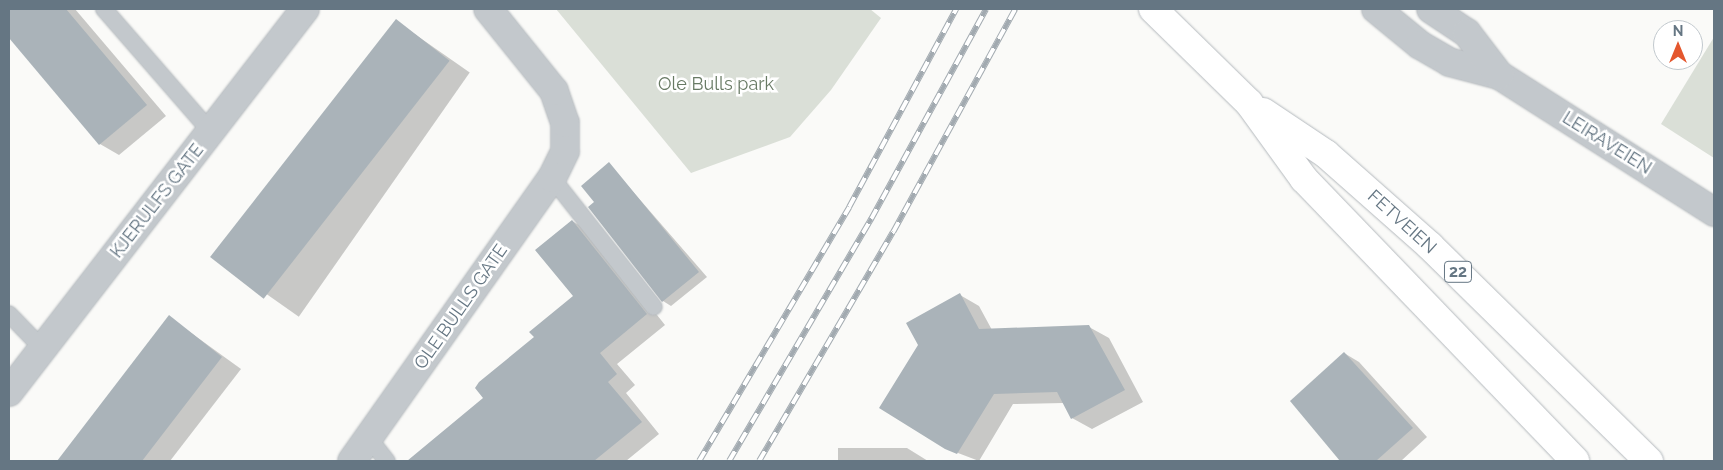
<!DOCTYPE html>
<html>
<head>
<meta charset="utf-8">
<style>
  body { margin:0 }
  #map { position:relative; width:1723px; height:470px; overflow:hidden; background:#fafaf8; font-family:Raleway,sans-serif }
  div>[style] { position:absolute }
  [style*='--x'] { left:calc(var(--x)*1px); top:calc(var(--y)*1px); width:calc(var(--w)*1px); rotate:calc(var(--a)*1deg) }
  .green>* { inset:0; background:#dadfd7 }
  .shadow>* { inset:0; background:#0003; transform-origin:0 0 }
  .building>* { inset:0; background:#aab3b9; transform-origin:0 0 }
  .roads { filter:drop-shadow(0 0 1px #b4b9bd) drop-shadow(0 0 1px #b4b9bd) }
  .service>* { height:16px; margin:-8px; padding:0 8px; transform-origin:8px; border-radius:8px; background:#c3c8cc }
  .minor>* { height:28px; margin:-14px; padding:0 14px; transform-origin:14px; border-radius:14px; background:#c3c8cc }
  .trunk>* { height:28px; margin:-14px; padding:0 14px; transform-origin:14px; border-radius:14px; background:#fff }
  .rail>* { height:5.5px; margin-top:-2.75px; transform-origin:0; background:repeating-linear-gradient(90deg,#fff 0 11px,#a2aab0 0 22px); box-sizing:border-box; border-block:1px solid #a2aab0 }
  span { translate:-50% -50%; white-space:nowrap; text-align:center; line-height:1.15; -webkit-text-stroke:5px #fff; paint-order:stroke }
  .shield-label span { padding:1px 4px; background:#fff; border:1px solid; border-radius:4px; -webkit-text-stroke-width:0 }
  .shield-label { font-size:16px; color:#657683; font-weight:700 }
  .park-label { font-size:18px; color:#687a64 }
  .street-label { font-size:18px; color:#657683 }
  .frame { position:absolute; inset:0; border:10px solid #657683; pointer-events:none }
  .north { position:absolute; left:1653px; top:20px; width:50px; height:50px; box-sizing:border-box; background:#fff; border:1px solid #c1c8cd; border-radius:50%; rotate:0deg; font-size:14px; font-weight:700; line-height:20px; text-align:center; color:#657683 }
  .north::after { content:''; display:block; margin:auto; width:18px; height:22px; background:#e4572e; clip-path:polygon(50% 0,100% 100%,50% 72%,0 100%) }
</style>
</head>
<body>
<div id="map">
  <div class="green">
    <i style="clip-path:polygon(556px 9px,870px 9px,881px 18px,831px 90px,790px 137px,691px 173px)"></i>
    <i style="clip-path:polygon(1714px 37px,1714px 158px,1661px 124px)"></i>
  </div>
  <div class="shadow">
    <i style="clip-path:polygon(9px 9px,75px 9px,166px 116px,119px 155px,100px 144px,9px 36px)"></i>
    <i style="left:396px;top:21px;width:90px;height:298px;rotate:35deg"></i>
    <i style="clip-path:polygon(609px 164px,707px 277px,671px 306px,663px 301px)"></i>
    <i style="clip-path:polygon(572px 221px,591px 232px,665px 325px,617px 364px,635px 385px,626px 393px,659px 434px,626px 461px,432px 461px,422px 450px,485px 398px,575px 296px)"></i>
    <i style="clip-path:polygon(960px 295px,979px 306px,992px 330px,1089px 327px,1109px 338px,1143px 402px,1092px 429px,1072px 418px,1064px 403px,1013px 404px,979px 461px,958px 453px)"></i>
    <i style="clip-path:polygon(169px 317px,241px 369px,170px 461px,58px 461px)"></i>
    <i style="clip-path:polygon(1344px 353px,1359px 362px,1427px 437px,1401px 461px,1347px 461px,1292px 401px)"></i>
    <i style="clip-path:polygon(838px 448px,907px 448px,928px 461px,838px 461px)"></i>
  </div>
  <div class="building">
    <i style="clip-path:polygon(9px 9px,66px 9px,147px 105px,99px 145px,9px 38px)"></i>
    <i style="left:396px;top:19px;width:68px;height:302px;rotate:38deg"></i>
    <i style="clip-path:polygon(609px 162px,699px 272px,662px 302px,588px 207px,594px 202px,581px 186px)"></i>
    <i style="clip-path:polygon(572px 220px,647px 314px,600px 353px,617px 374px,608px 382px,642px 422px,594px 461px,407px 461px,483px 398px,475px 388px,479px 382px,534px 337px,529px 332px,573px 296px,535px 250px)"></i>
    <i style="clip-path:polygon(960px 293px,979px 329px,1089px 325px,1125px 390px,1071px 419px,1057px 392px,994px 394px,957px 454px,945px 449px,879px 408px,918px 345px,906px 323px)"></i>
    <i style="clip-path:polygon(169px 315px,222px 357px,142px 461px,57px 461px)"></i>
    <i style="clip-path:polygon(1344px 352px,1413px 428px,1376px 461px,1340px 461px,1290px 401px)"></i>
  </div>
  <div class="roads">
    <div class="service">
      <i style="--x:104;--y:9;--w:163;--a:49"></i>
      <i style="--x:552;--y:178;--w:164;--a:51.7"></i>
      <i style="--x:9;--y:314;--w:47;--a:45.9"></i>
      <i style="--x:368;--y:437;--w:31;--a:52"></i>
    </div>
    <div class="minor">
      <i style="--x:1376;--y:9;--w:57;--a:39.3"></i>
      <i style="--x:1420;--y:45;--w:34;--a:30"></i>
      <i style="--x:1449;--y:62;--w:52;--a:14.6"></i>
      <i style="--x:1499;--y:75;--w:255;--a:32.5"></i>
      <i style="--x:1431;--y:9;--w:43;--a:33.7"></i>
      <i style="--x:1467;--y:33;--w:53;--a:52.7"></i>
      <i style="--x:9;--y:392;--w:484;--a:-52.3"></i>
      <i style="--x:352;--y:461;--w:347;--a:-54.8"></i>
      <i style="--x:552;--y:178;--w:30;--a:-64"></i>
      <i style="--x:565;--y:151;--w:28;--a:-90"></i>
      <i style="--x:565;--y:123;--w:34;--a:-109"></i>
      <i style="--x:554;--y:91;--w:105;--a:-128.8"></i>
    </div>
    <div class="trunk">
      <i style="--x:1153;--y:9;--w:134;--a:44.4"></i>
      <i style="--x:1249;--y:103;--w:94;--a:54.1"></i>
      <i style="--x:1304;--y:179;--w:391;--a:46.1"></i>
      <i style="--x:1263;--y:112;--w:76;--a:33.7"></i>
      <i style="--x:1326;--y:154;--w:139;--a:41.5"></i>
      <i style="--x:1430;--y:246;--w:307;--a:44.5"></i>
    </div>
  </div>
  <div class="rail">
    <i style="--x:699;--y:461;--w:295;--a:-59.4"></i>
    <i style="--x:849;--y:207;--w:225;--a:-61.6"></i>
    <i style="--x:729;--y:461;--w:281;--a:-59.6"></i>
    <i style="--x:871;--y:219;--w:239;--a:-61.3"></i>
    <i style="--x:759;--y:461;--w:265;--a:-59.7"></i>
    <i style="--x:893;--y:232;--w:254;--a:-61.3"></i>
  </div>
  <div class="shield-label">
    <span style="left:1458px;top:272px">22</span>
  </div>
  <div class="park-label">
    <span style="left:716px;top:84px">Ole Bulls park</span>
  </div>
  <div class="street-label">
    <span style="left:1607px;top:143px;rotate:32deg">LEIRAVEIEN</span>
    <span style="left:157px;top:201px;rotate:-52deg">KJERULFS GATE</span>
    <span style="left:1402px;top:222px;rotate:42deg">FETVEIEN</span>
    <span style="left:461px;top:307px;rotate:-55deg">OLE BULLS GATE</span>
  </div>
  <div class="frame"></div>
  <div class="north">N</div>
</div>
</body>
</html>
